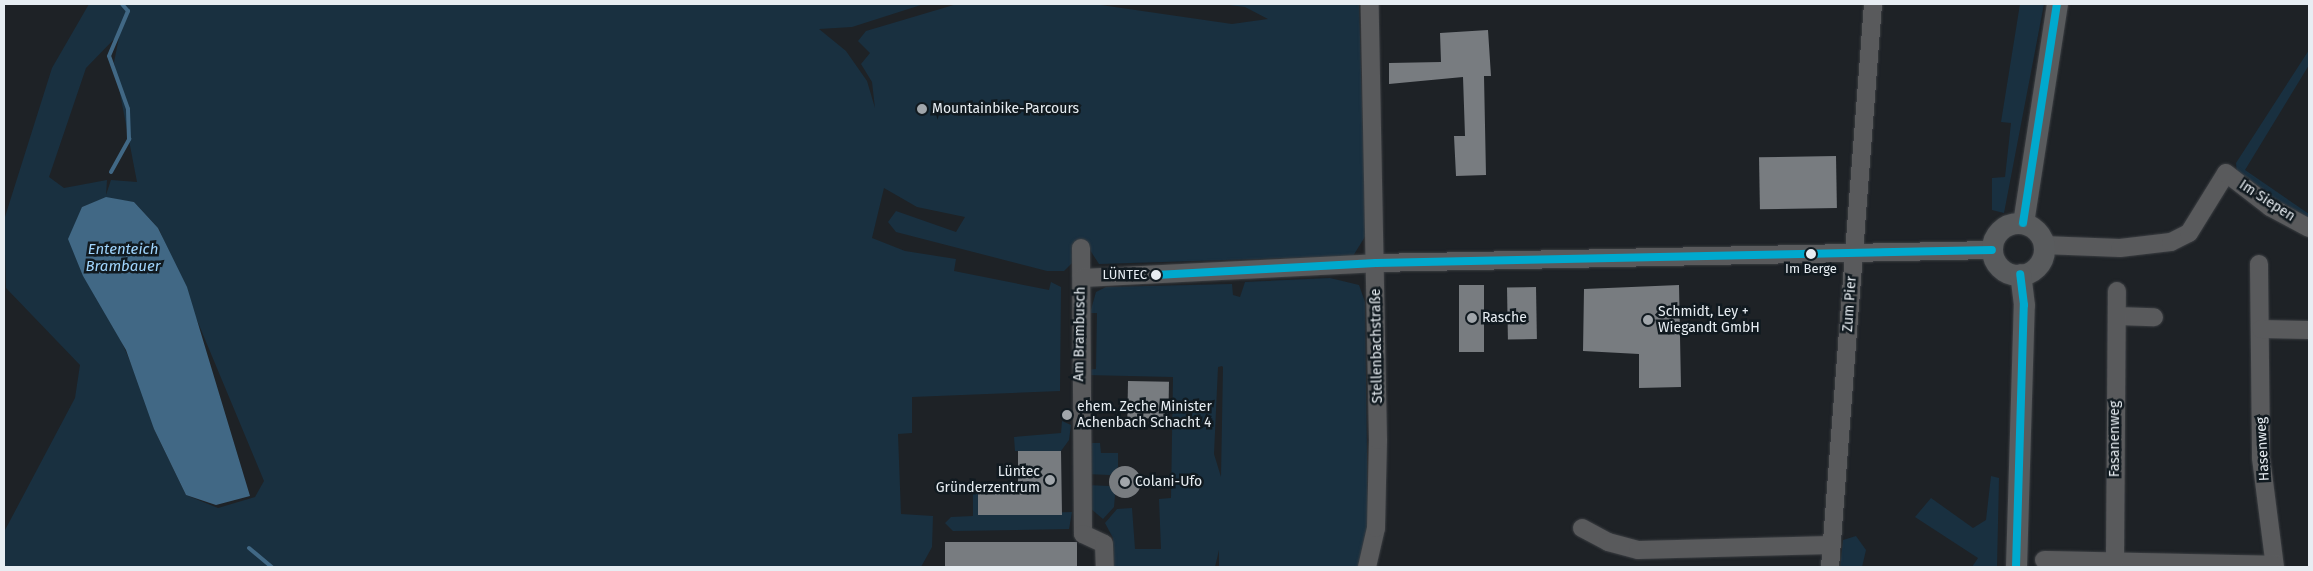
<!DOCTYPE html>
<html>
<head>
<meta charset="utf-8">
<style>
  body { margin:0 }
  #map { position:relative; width:2313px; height:571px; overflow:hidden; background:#1e2226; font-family:"Fira Sans",sans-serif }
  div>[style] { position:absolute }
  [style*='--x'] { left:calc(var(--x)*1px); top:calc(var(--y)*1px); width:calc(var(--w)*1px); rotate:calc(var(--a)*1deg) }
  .green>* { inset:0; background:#193040 }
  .water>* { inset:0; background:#416885 }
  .stream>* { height:4px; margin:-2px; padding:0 2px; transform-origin:2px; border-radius:2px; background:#416885 }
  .building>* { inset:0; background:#787c80; transform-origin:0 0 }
  .round { border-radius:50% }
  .roads { filter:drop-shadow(0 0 1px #3b3e42) drop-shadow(0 0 1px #3b3e42) }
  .minor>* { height:18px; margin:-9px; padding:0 9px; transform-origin:9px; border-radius:9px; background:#595a5c }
  .major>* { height:21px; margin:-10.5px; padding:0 10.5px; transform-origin:10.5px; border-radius:10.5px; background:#595b5d }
  .major>.ring { margin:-10.5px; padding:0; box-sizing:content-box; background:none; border:21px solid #595b5d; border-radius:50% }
  .bus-1>* { height:8px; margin:-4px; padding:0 4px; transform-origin:4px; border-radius:4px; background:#00a9ce }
  .dots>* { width:14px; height:14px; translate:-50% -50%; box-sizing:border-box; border:2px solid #111a20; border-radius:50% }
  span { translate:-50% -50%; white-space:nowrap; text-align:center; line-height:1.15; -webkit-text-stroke:5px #111a20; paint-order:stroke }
  .bus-label { font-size:13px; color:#e7edf2 }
  .right { translate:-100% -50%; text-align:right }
  .poi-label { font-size:14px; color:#e7edf2 }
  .left { translate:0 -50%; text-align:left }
  .street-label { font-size:14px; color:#e7edf2 }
  .water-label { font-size:15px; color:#a0d5fd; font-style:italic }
  .frame { position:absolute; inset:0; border:5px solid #e7edf2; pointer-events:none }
</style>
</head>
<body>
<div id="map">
  <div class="green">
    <i style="clip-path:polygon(evenodd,89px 4px,924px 4px,852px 27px,819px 29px,846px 51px,867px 81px,875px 108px,872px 82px,861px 64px,870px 53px,858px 41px,866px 31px,957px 4px,1094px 4px,1232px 24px,1268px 19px,1245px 7px,1221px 4px,1359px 4px,1366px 235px,1353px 256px,1099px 264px,1088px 247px,1064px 271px,1047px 271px,896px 232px,888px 222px,896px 211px,956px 232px,965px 217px,917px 207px,884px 188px,872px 238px,905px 251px,956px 259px,954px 271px,1049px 290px,1051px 282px,1061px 287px,1060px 391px,912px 397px,912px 433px,898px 434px,901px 514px,933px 516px,932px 547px,921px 567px,4px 567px,4px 532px,75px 398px,80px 365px,6px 288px,4px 220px,52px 68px,89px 4px,120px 33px,114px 62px,137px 182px,111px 180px,106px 195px,107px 180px,64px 188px,49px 177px,86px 68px,120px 33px,89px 4px,105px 198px,134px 202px,159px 229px,264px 481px,255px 497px,218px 508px,186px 495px,154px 429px,149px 406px,112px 319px,83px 276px,82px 207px,105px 198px)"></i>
    <i style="clip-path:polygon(2020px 4px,2044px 4px,2004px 213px,1992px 210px,1992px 178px,2005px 177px,2011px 123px,2001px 122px)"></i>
    <i style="clip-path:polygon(2309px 50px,2309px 65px,2245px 170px,2309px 214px,2309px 224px,2237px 175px,2236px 163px)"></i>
    <i style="clip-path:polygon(evenodd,1330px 278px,1359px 285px,1365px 302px,1368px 531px,1359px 567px,1219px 567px,1219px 550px,1215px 567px,1114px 567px,1113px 538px,1105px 523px,1117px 509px,1132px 508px,1135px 549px,1161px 549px,1159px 499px,1171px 498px,1173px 377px,1086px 375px,1085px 370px,1096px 369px,1097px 313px,1090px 313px,1096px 292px,1106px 287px,1232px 284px,1233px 295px,1240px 297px,1245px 282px,1330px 278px,1222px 366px,1223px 367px,1221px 477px,1214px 454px,1218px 367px,1222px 366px)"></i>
    <i style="clip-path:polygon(1062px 421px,1071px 425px,1069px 440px,1061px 451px,1015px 451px,1014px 437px,1061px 433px)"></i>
    <i style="clip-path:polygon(1091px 443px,1100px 443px,1101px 453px,1118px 453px,1118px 467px,1110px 475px,1086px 474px,1086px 447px)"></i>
    <i style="clip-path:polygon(1991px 476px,1999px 478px,1997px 567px,1972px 567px,1978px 558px,1915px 517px,1931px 498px,1973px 528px,1986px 520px)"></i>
    <i style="clip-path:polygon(1086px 485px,1109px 486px,1115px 495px,1114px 507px,1103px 519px,1090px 508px)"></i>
    <i style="clip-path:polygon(973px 488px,978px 488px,979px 515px,1072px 512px,1069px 529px,953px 531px,945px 523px,951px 517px,973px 516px)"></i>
    <i style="clip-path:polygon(1856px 536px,1866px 550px,1862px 567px,1840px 567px,1843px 540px)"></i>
  </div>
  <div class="water">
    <i style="clip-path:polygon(106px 197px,134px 202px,158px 228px,187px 287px,250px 496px,216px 505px,186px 495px,154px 429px,126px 350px,83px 276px,68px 239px,82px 207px)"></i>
  </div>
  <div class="stream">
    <i style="--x:111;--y:172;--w:38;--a:-61"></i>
    <i style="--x:129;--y:139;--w:30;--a:-92"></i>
    <i style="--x:128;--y:109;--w:56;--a:-109.7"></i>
    <i style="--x:109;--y:56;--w:49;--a:-67.1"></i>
    <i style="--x:128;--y:11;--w:9;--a:-131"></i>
    <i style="--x:249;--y:548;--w:30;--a:40"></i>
  </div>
  <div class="building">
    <i style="clip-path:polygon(1488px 30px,1491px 76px,1484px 76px,1486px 175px,1456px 176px,1454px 136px,1465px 136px,1463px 77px,1389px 84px,1389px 63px,1441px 62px,1440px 33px)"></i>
    <i style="left:1836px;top:156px;width:52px;height:77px;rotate:89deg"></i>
    <i style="left:1459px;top:285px;width:25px;height:67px"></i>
    <i style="clip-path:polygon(1679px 285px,1681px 387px,1639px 388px,1639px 354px,1583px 351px,1584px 289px)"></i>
    <i style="left:1536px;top:287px;width:52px;height:29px;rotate:89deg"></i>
    <i style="left:1128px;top:381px;width:41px;height:37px;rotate:1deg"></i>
    <i style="clip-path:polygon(1018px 451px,1061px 451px,1062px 515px,978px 515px,978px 488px,1018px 488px)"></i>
    <i class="round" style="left:1109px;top:466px;width:32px;height:32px"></i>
    <i style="left:1077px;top:542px;width:25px;height:132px;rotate:90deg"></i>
  </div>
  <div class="roads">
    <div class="minor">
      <i style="--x:2043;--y:245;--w:77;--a:2.2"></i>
      <i style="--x:2120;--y:248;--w:51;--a:-6.7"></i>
      <i style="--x:2171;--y:242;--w:20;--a:-27"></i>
      <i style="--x:2189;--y:233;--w:70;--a:-58.3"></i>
      <i style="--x:2226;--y:173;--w:56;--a:37.7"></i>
      <i style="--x:2270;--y:207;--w:44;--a:28.3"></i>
      <i style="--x:1081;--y:248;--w:286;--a:89.6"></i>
      <i style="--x:1083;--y:534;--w:23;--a:25"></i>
      <i style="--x:1104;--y:544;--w:23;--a:88"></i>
      <i style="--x:2259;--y:264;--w:194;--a:89.4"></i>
      <i style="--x:2261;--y:458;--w:110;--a:82.7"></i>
      <i style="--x:1082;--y:278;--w:294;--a:-2.9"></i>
      <i style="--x:1376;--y:263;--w:616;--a:-1.21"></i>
      <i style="--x:2117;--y:316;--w:37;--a:2"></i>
      <i style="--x:2261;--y:329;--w:48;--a:1.2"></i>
      <i style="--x:1582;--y:528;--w:30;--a:28"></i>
      <i style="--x:1608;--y:542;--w:31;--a:15"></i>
      <i style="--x:1638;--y:550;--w:193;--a:-1.5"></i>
      <i style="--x:2044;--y:560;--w:230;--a:1.2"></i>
      <i style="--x:2115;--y:561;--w:270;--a:-89.6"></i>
      <i style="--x:1367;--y:567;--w:40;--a:-77"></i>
      <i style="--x:1376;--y:528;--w:88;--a:-88.7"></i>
      <i style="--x:1378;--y:440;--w:436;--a:-91.1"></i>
      <i style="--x:1830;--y:567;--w:565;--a:-85.63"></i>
    </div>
    <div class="major">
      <i style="--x:2023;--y:223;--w:222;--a:-81.2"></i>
      <i class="ring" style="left:1992px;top:223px;width:31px;height:31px"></i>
      <i style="--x:2016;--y:567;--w:262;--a:-88.3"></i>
      <i style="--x:2024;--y:305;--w:31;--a:-97"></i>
    </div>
  </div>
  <div class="bus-1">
    <i style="--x:2023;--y:223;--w:222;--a:-81.2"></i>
    <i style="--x:1156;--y:275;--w:220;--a:-3.1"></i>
    <i style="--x:1376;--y:263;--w:616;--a:-1.21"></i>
    <i style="--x:2016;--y:567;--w:262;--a:-88.3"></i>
    <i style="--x:2024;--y:305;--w:31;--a:-97"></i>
  </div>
  <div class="dots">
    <i style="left:922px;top:109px;background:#a1a6ab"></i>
    <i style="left:1811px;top:254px;background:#e7edf2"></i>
    <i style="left:1156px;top:275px;background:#e7edf2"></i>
    <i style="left:1472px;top:318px;background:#a1a6ab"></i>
    <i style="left:1648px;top:320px;background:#a1a6ab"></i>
    <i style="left:1067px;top:415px;background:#a1a6ab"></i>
    <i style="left:1050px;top:480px;background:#a1a6ab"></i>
    <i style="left:1125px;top:482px;background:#a1a6ab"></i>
  </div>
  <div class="bus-label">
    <span style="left:1811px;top:269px">Im Berge</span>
    <span class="right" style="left:1147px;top:275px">LÜNTEC</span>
  </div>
  <div class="poi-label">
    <span class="left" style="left:932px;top:109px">Mountainbike-Parcours</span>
    <span class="left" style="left:1658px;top:320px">Schmidt, Ley +<br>Wiegandt GmbH</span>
    <span class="left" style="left:1482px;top:318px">Rasche</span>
    <span class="left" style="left:1077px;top:415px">ehem. Zeche Minister<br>Achenbach Schacht 4</span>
    <span class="right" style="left:1040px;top:480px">Lüntec<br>Gründerzentrum</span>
    <span class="left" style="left:1135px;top:482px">Colani-Ufo</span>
  </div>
  <div class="street-label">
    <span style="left:2267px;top:201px;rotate:33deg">Im Siepen</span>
    <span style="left:1850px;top:304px;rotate:-86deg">Zum Pier</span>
    <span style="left:1080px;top:334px;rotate:-89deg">Am Brambusch</span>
    <span style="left:1377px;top:346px;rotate:-91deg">Stellenbachstraße</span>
    <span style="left:2115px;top:439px;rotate:-90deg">Fasanenweg</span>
    <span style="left:2263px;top:449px;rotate:-93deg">Hasenweg</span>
  </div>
  <div class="water-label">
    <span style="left:123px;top:258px">Ententeich<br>Brambauer</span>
  </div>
  <div class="frame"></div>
</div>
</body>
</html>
